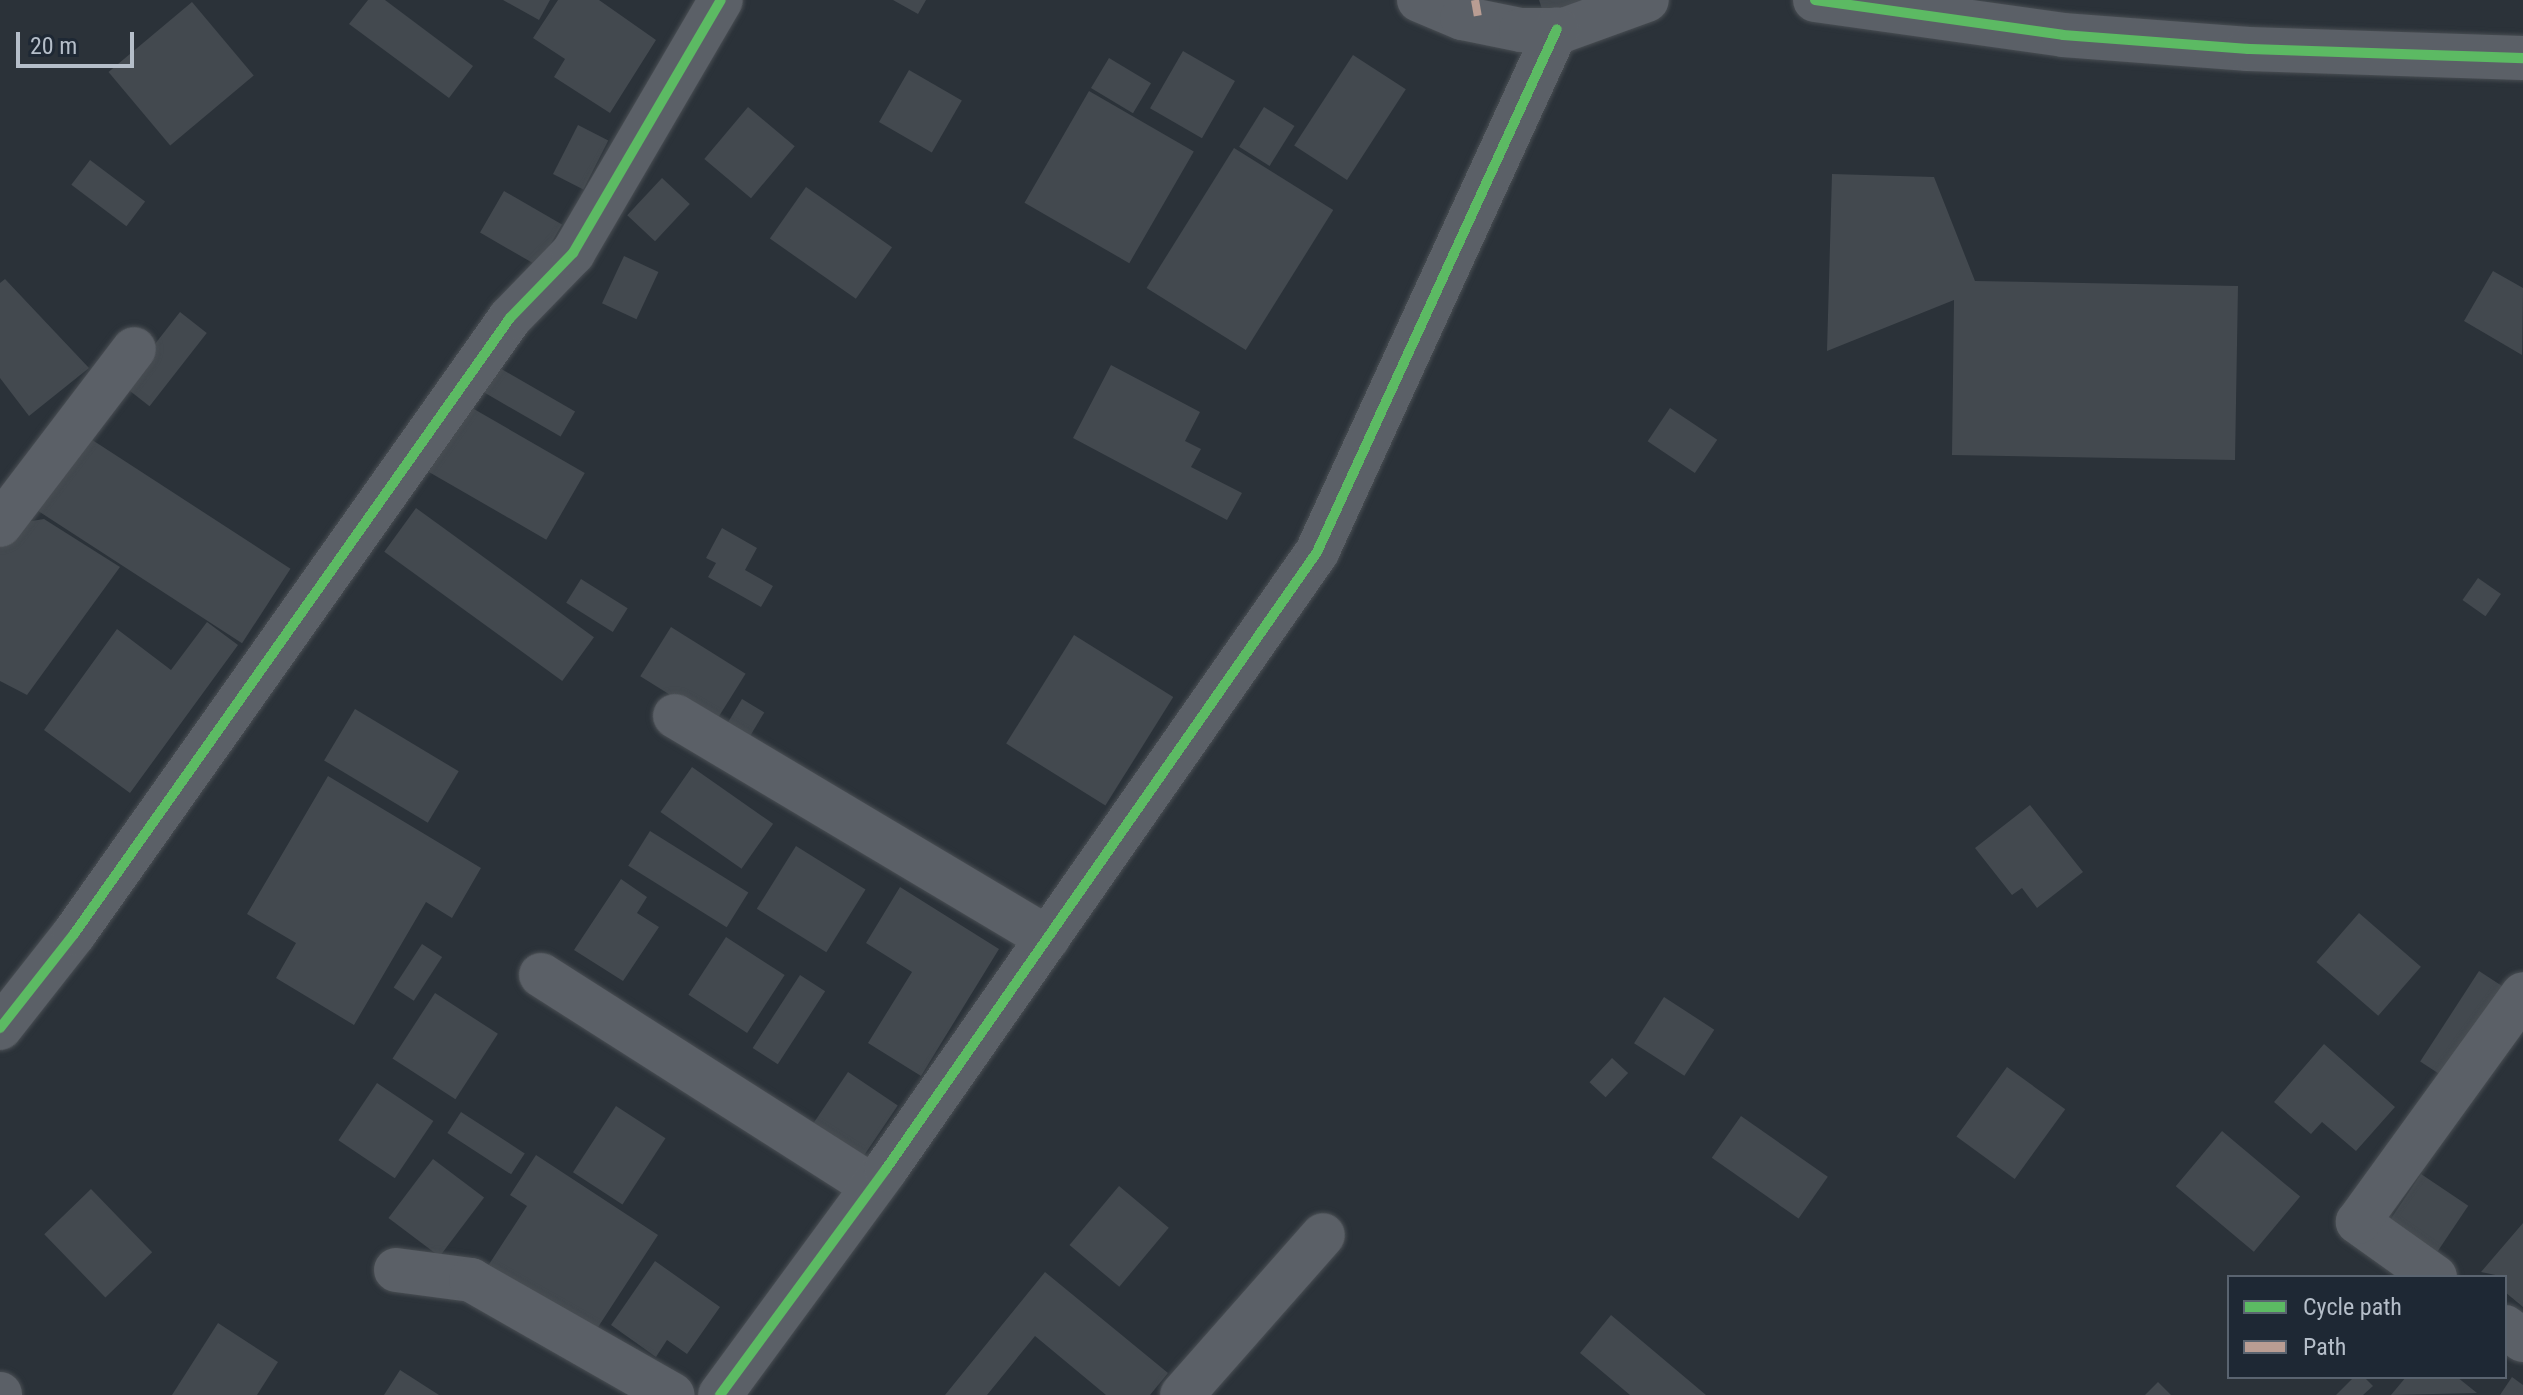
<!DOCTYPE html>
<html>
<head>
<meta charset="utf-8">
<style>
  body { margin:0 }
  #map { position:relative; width:2523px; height:1395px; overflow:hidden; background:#2b3239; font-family:"Roboto Condensed",sans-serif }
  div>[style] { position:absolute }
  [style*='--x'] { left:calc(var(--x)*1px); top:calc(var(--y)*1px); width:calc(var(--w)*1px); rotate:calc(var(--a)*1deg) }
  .building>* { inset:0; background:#43494f; transform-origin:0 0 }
  .roads { filter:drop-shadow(0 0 2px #494e53) drop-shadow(0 0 2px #494e53) }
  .minor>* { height:44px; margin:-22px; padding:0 22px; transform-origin:22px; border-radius:22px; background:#5b6067 }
  .quiet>* { height:8px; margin-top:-4px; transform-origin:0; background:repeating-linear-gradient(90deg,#b99d93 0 16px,transparent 0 24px) }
  .cycleway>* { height:10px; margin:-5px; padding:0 5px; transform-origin:5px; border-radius:5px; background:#5cba63 }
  span { translate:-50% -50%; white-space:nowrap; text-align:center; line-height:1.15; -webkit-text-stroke:7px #1e2834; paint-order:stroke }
  .legend { position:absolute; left:2227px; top:1275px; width:280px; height:104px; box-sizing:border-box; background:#1e2834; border:2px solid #5a6470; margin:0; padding:10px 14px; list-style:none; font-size:24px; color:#b5bec9 }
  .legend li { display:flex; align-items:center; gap:16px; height:40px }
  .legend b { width:40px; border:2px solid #5a6470 }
  .scale { position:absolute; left:16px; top:32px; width:118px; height:36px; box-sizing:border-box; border:4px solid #b5bec9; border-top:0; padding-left:10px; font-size:24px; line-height:28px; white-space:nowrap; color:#b5bec9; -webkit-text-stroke:6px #1e2834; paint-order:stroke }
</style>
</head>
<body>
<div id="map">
  <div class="building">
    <i style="clip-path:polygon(368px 0,385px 0,473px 66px,449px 98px,349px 24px)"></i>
    <i style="clip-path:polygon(503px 0,550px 0,539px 20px)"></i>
    <i style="clip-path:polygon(558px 0,599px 0,656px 40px,610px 113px,554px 77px,565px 59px,533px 38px)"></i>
    <i style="clip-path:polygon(893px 0,926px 0,918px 14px)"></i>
    <i style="clip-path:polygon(1539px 0,1585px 0,1544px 15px)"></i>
    <i style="left:192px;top:2px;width:96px;height:109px;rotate:50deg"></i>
    <i style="left:1183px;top:51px;width:60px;height:66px;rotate:30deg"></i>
    <i style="left:1353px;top:55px;width:63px;height:108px;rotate:33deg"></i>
    <i style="left:1109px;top:58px;width:49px;height:35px;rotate:31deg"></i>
    <i style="left:909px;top:70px;width:61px;height:60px;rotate:30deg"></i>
    <i style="left:1089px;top:91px;width:121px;height:129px;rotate:30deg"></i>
    <i style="left:748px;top:107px;width:61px;height:68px;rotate:40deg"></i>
    <i style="left:1264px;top:107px;width:36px;height:47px;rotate:32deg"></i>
    <i style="left:578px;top:125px;width:34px;height:55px;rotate:27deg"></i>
    <i style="left:1234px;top:148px;width:117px;height:165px;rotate:32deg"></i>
    <i style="left:90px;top:160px;width:69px;height:31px;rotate:37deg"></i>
    <i style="clip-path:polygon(1832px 174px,1934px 177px,1975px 281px,2238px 286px,2235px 460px,1952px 455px,1954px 300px,1827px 351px)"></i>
    <i style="left:662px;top:178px;width:38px;height:51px;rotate:43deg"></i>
    <i style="left:806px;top:187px;width:105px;height:63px;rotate:35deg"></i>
    <i style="left:504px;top:191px;width:67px;height:48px;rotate:30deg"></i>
    <i style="left:624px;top:256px;width:38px;height:52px;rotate:25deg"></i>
    <i style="clip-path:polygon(2493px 271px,2523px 288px,2522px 355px,2464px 321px)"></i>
    <i style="clip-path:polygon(5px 279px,89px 368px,29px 416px,0 378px,0 283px)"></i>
    <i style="left:180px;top:312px;width:34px;height:93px;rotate:38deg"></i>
    <i style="clip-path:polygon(1111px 365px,1200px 412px,1185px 441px,1201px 449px,1191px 467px,1242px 493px,1227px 520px,1073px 438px)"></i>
    <i style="left:498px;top:367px;width:89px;height:29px;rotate:30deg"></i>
    <i style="left:467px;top:405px;width:136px;height:77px;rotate:30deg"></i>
    <i style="left:1670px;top:408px;width:57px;height:40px;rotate:34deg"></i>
    <i style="left:80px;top:432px;width:251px;height:89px;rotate:33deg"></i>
    <i style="left:416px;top:508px;width:220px;height:54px;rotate:36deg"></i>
    <i style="clip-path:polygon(44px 519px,120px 567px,27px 695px,0 681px,0 546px,19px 523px)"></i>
    <i style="clip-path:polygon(722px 528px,757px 548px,745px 570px,773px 586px,761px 607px,708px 577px,716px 563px,706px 558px)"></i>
    <i style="left:2478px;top:578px;width:28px;height:27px;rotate:35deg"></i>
    <i style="left:581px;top:579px;width:55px;height:28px;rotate:32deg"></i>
    <i style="clip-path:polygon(207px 622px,238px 645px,130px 793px,44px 730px,117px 629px,171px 670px)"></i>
    <i style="left:671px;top:627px;width:88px;height:58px;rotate:32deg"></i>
    <i style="left:1074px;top:635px;width:117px;height:128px;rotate:32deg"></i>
    <i style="left:742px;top:699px;width:26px;height:31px;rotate:31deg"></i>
    <i style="left:355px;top:709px;width:121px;height:60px;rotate:31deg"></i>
    <i style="left:692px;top:767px;width:99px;height:55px;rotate:35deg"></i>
    <i style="clip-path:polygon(328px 776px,481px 868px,452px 918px,426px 902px,354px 1025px,276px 978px,296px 943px,247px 914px)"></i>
    <i style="clip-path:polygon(2030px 805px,2083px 872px,2037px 908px,2022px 888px,2012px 895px,1975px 848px)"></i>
    <i style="left:650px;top:831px;width:116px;height:41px;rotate:32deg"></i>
    <i style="left:796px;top:846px;width:82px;height:74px;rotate:32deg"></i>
    <i style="clip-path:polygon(621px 879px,647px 897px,637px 913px,659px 927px,623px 981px,574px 950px)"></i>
    <i style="clip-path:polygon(900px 887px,999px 949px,921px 1076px,868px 1043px,912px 972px,866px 943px)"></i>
    <i style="left:2359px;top:913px;width:82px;height:65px;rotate:41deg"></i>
    <i style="left:726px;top:937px;width:70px;height:69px;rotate:33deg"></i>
    <i style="left:422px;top:944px;width:24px;height:52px;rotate:33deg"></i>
    <i style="left:2479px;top:971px;width:38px;height:108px;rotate:33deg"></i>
    <i style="left:800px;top:975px;width:30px;height:87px;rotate:33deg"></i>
    <i style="left:435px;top:993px;width:75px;height:78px;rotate:33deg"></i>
    <i style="left:1664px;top:997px;width:60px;height:55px;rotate:33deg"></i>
    <i style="clip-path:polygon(2324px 1044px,2395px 1107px,2356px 1151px,2322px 1122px,2311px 1134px,2274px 1102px)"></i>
    <i style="left:1612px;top:1058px;width:22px;height:33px;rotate:43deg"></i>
    <i style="left:2007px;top:1067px;width:72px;height:86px;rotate:36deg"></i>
    <i style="left:848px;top:1072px;width:60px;height:64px;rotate:34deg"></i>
    <i style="left:377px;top:1083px;width:68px;height:69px;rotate:34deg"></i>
    <i style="left:616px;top:1106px;width:59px;height:79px;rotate:33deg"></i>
    <i style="left:461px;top:1112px;width:76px;height:25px;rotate:33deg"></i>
    <i style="left:1741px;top:1116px;width:106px;height:51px;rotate:35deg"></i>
    <i style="left:2222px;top:1131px;width:102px;height:72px;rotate:40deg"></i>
    <i style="clip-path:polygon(536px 1155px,658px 1235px,589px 1341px,484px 1272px,527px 1206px,510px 1195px)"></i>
    <i style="left:433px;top:1159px;width:64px;height:74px;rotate:37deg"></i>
    <i style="left:2421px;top:1174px;width:57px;height:70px;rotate:34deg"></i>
    <i style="left:1119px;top:1186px;width:65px;height:77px;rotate:40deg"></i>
    <i style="left:91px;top:1189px;width:88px;height:65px;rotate:46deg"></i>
    <i style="clip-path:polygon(2523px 1223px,2523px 1307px,2505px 1292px,2505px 1277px,2481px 1272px)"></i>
    <i style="clip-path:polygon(655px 1261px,720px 1307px,687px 1354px,667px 1340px,656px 1357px,611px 1325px)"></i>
    <i style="clip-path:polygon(1045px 1272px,1168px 1373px,1150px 1395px,1106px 1395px,1035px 1336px,987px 1395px,945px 1395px)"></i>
    <i style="clip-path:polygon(1611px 1315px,1706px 1395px,1630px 1395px,1580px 1353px)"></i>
    <i style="clip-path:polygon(218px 1323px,278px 1362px,257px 1395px,172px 1395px)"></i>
    <i style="clip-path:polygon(400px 1370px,439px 1395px,384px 1395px)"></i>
    <i style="clip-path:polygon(2354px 1377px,2364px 1377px,2373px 1386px,2363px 1395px,2336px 1395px)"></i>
    <i style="clip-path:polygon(2406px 1377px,2457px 1377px,2477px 1393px,2391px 1395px)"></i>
    <i style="clip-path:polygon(2512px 1377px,2523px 1385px,2523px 1395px,2500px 1395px)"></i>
    <i style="clip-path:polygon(2158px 1382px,2171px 1395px,2145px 1395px)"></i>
  </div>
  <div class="roads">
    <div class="minor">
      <i style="--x:1419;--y:0;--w:47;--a:22.7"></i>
      <i style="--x:1462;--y:18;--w:60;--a:11.5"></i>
      <i style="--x:1521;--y:30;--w:43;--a:0"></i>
      <i style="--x:1564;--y:30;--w:88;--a:-19.9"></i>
      <i style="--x:1815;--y:0;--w:250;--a:8"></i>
      <i style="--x:2063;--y:35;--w:186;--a:4.3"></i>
      <i style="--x:2248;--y:49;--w:275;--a:1.9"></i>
      <i style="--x:0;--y:525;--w:221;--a:-52.7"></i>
      <i style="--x:675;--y:716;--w:434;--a:30.8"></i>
      <i style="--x:541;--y:975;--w:393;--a:32.5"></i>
      <i style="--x:0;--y:1028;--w:120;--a:-51.8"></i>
      <i style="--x:74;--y:934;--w:755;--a:-54.71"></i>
      <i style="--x:510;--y:318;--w:91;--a:-45.9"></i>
      <i style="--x:573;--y:253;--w:293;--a:-59.7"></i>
      <i style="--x:396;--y:1270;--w:76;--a:7.6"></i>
      <i style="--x:471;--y:1280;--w:232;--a:29.7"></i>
      <i style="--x:2435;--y:1277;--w:95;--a:-144.5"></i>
      <i style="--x:2358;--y:1222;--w:281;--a:-54.1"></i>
      <i style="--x:2505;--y:1327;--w:22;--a:36"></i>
      <i style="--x:0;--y:1394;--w:1;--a:90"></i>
      <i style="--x:720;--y:1395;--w:280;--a:-53.7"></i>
      <i style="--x:886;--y:1169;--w:753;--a:-55.06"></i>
      <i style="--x:1317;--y:552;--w:575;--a:-65.35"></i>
      <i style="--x:1182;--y:1395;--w:213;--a:-48.6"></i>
    </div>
  </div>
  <div class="quiet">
    <i style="--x:1475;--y:0;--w:22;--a:80"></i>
  </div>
  <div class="cycleway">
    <i style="--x:1815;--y:0;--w:250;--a:8"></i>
    <i style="--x:2063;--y:35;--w:186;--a:4.3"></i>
    <i style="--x:2248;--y:49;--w:275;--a:1.9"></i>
    <i style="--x:0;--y:1028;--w:120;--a:-51.8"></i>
    <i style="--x:74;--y:934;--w:755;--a:-54.71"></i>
    <i style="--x:510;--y:318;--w:91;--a:-45.9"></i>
    <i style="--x:573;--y:253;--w:293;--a:-59.7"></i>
    <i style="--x:720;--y:1395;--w:280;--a:-53.7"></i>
    <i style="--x:886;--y:1169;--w:753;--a:-55.06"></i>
    <i style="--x:1317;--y:552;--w:575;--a:-65.35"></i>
  </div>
  <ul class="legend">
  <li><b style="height:10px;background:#5cba63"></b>Cycle path</li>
  <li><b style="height:10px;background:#b99d93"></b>Path</li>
  </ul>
  <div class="scale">20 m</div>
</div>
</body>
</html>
